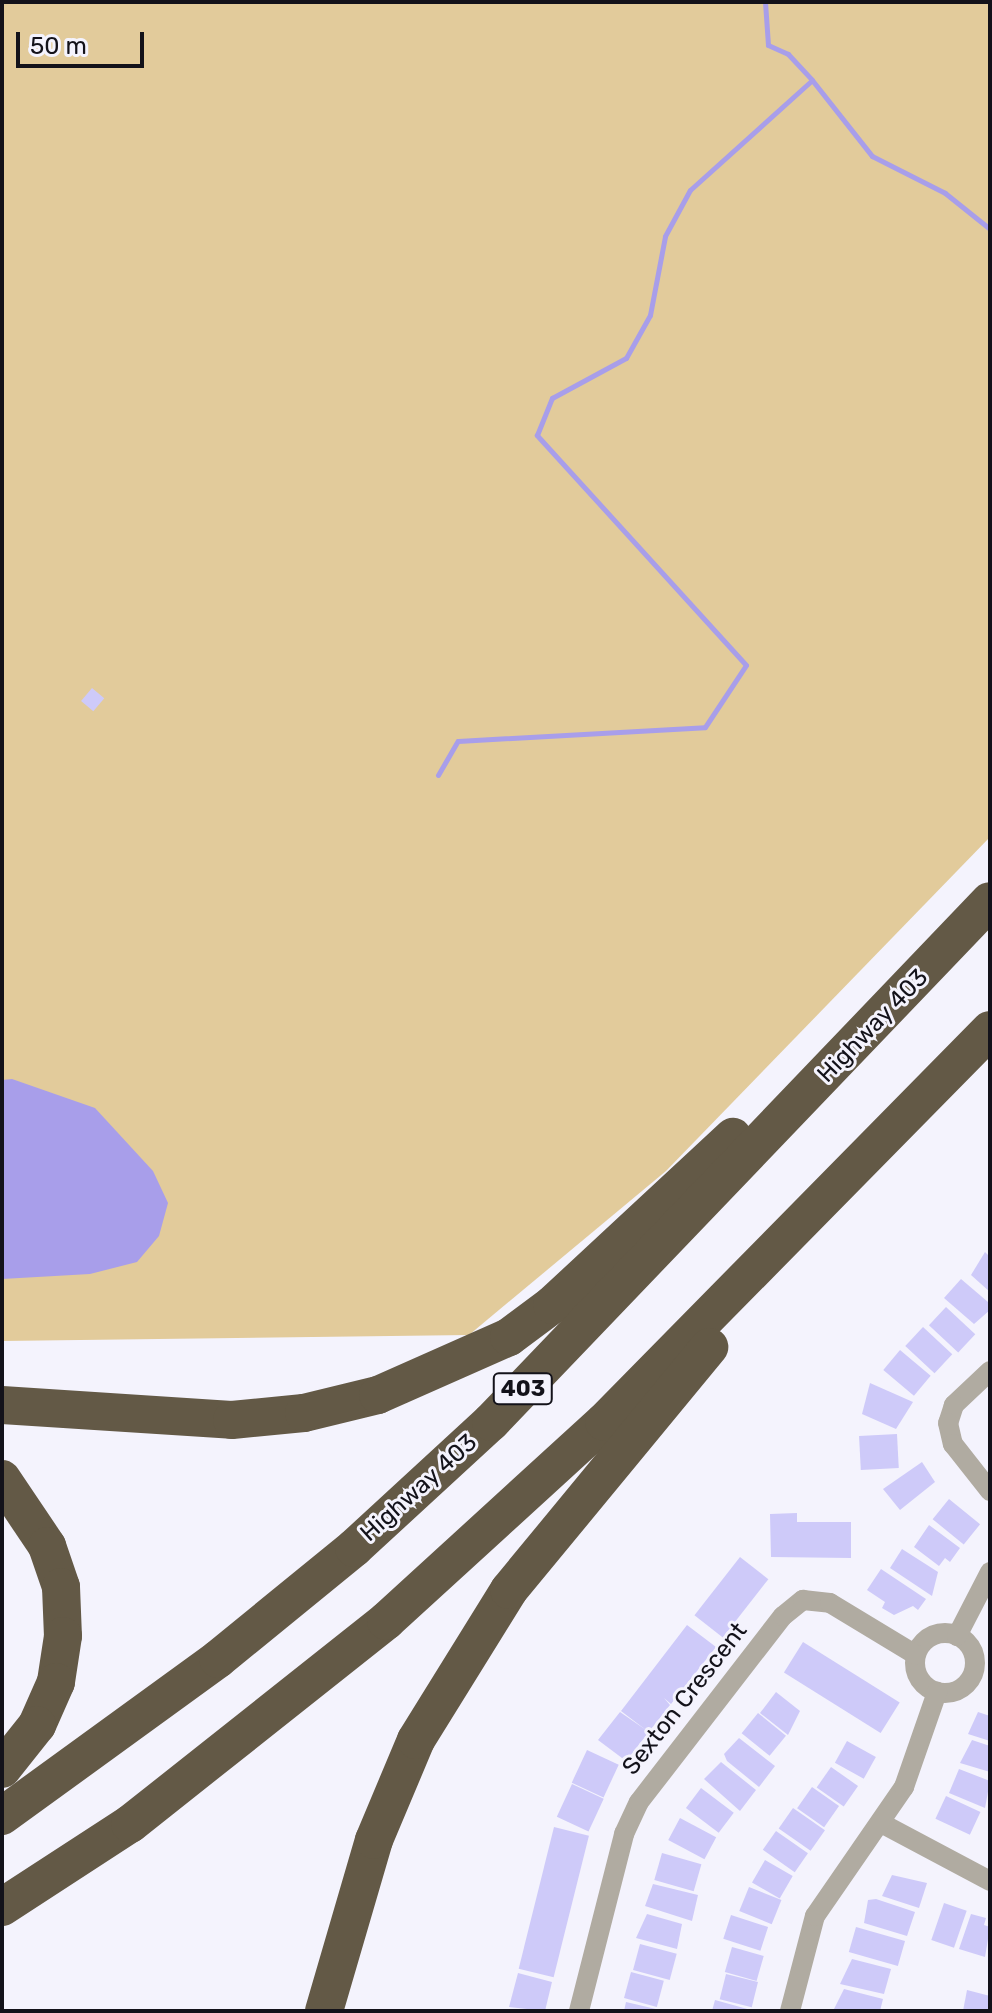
<!DOCTYPE html>
<html>
<head>
<meta charset="utf-8">
<style>
  body { margin:0 }
  #map { position:relative; width:992px; height:2013px; overflow:hidden; background:#f4f3fd; font-family:Rubik,sans-serif }
  div>[style] { position:absolute }
  [style*='--x'] { left:calc(var(--x)*1px); top:calc(var(--y)*1px); width:calc(var(--w)*1px); rotate:calc(var(--a)*1deg) }
  .green>* { inset:0; background:#e2cb9b }
  .water>* { inset:0; background:#a89eea }
  .stream>* { height:5px; margin:-2.5px; padding:0 2.5px; transform-origin:2.5px; border-radius:2.5px; background:#a89eea }
  .building>* { inset:0; background:#cecaf9; transform-origin:0 0 }
  .minor>* { height:20px; margin:-10px; padding:0 10px; transform-origin:10px; border-radius:10px; background:#b0aba1 }
  .minor>.ring { margin:-10px; padding:0; box-sizing:content-box; background:none; border:20px solid #b0aba1; border-radius:50% }
  .motorway>* { height:38px; margin:-19px; padding:0 19px; transform-origin:19px; border-radius:19px; background:#635946 }
  span { translate:-50% -50%; white-space:nowrap; text-align:center; line-height:1.15; -webkit-text-stroke:6px #f4f3fd; paint-order:stroke }
  .shield-label span { padding:2px 6px; background:#f4f3fd; border:2px solid; border-radius:6px; -webkit-text-stroke-width:0 }
  .shield-label { font-size:22px; color:#13121a; font-weight:700 }
  .street-label { font-size:24px; color:#13121a }
  .frame { position:absolute; inset:0; border:4px solid #13121a; pointer-events:none }
  .scale { position:absolute; left:16px; top:32px; width:128px; height:36px; box-sizing:border-box; border:4px solid #13121a; border-top:0; padding-left:10px; font-size:24px; line-height:28px; white-space:nowrap; color:#13121a; -webkit-text-stroke:6px #f4f3fd; paint-order:stroke }
</style>
</head>
<body>
<div id="map">
  <div class="green">
    <i style="clip-path:polygon(2px 2px,990px 2px,990px 837px,666px 1171px,469px 1335px,2px 1341px)"></i>
  </div>
  <div class="water">
    <i style="clip-path:polygon(12px 1079px,95px 1108px,153px 1171px,168px 1203px,159px 1236px,137px 1262px,90px 1274px,2px 1279px,2px 1080px)"></i>
  </div>
  <div class="stream">
    <i style="--x:765;--y:2;--w:43;--a:86"></i>
    <i style="--x:768;--y:45;--w:22;--a:24"></i>
    <i style="--x:788;--y:54;--w:35;--a:47"></i>
    <i style="--x:812;--y:80;--w:97;--a:51.7"></i>
    <i style="--x:872;--y:156;--w:82;--a:26.9"></i>
    <i style="--x:945;--y:193;--w:58;--a:38.7"></i>
    <i style="--x:438;--y:775;--w:39;--a:-60"></i>
    <i style="--x:458;--y:741;--w:247;--a:-3.2"></i>
    <i style="--x:705;--y:727;--w:74;--a:-56.5"></i>
    <i style="--x:746;--y:665;--w:311;--a:-132.3"></i>
    <i style="--x:537;--y:435;--w:40;--a:-68"></i>
    <i style="--x:552;--y:398;--w:84;--a:-28.4"></i>
    <i style="--x:626;--y:358;--w:49;--a:-60.8"></i>
    <i style="--x:650;--y:315;--w:80;--a:-79.2"></i>
    <i style="--x:665;--y:236;--w:52;--a:-61.5"></i>
    <i style="--x:690;--y:190;--w:164;--a:-42"></i>
  </div>
  <div class="building">
    <i style="left:92px;top:688px;width:16px;height:17px;rotate:40deg"></i>
    <i style="clip-path:polygon(985px 1252px,990px 1257px,990px 1292px,971px 1275px)"></i>
    <i style="clip-path:polygon(961px 1279px,988px 1302px,990px 1310px,974px 1324px,944px 1298px)"></i>
    <i style="left:946px;top:1307px;width:40px;height:25px;rotate:43deg"></i>
    <i style="left:923px;top:1327px;width:40px;height:26px;rotate:43deg"></i>
    <i style="left:900px;top:1350px;width:40px;height:26px;rotate:40deg"></i>
    <i style="clip-path:polygon(870px 1383px,913px 1402px,896px 1429px,862px 1414px)"></i>
    <i style="left:897px;top:1434px;width:34px;height:38px;rotate:87deg"></i>
    <i style="clip-path:polygon(922px 1462px,935px 1482px,900px 1510px,883px 1489px)"></i>
    <i style="left:949px;top:1499px;width:40px;height:26px;rotate:39deg"></i>
    <i style="clip-path:polygon(797px 1513px,797px 1522px,851px 1522px,851px 1558px,771px 1557px,770px 1514px)"></i>
    <i style="clip-path:polygon(929px 1525px,960px 1548px,950px 1562px,945px 1558px,939px 1566px,914px 1547px)"></i>
    <i style="clip-path:polygon(902px 1549px,938px 1572px,932px 1596px,890px 1568px)"></i>
    <i style="left:740px;top:1557px;width:36px;height:74px;rotate:38deg"></i>
    <i style="clip-path:polygon(881px 1569px,926px 1599px,918px 1610px,913px 1606px,894px 1615px,882px 1608px,885px 1602px,867px 1590px)"></i>
    <i style="clip-path:polygon(687px 1625px,716px 1647px,671px 1704px,664px 1698px,670px 1705px,626px 1761px,598px 1740px,620px 1712px,646px 1730px,621px 1711px)"></i>
    <i style="left:803px;top:1642px;width:114px;height:36px;rotate:32deg"></i>
    <i style="clip-path:polygon(776px 1692px,800px 1711px,788px 1735px,760px 1713px)"></i>
    <i style="clip-path:polygon(978px 1712px,990px 1716px,990px 1741px,968px 1734px)"></i>
    <i style="left:758px;top:1713px;width:36px;height:26px;rotate:39deg"></i>
    <i style="clip-path:polygon(739px 1738px,775px 1766px,759px 1787px,727px 1761px,724px 1754px)"></i>
    <i style="clip-path:polygon(972px 1740px,990px 1746px,990px 1772px,960px 1763px)"></i>
    <i style="left:847px;top:1741px;width:33px;height:25px;rotate:29deg"></i>
    <i style="left:587px;top:1750px;width:35px;height:36px;rotate:25deg"></i>
    <i style="clip-path:polygon(721px 1762px,756px 1790px,740px 1811px,704px 1779px)"></i>
    <i style="left:831px;top:1767px;width:33px;height:25px;rotate:35deg"></i>
    <i style="clip-path:polygon(959px 1769px,990px 1781px,985px 1808px,949px 1793px)"></i>
    <i style="left:572px;top:1784px;width:35px;height:36px;rotate:25deg"></i>
    <i style="left:812px;top:1787px;width:33px;height:26px;rotate:35deg"></i>
    <i style="left:701px;top:1788px;width:41px;height:25px;rotate:37deg"></i>
    <i style="left:946px;top:1796px;width:38px;height:25px;rotate:25deg"></i>
    <i style="left:793px;top:1808px;width:39px;height:25px;rotate:35deg"></i>
    <i style="left:680px;top:1818px;width:41px;height:25px;rotate:28deg"></i>
    <i style="left:554px;top:1827px;width:36px;height:146px;rotate:14deg"></i>
    <i style="left:776px;top:1831px;width:39px;height:23px;rotate:35deg"></i>
    <i style="left:662px;top:1853px;width:41px;height:28px;rotate:16deg"></i>
    <i style="left:765px;top:1860px;width:32px;height:26px;rotate:30deg"></i>
    <i style="clip-path:polygon(892px 1875px,927px 1883px,919px 1908px,882px 1896px)"></i>
    <i style="clip-path:polygon(653px 1884px,698px 1895px,692px 1921px,645px 1906px)"></i>
    <i style="left:749px;top:1887px;width:35px;height:26px;rotate:22deg"></i>
    <i style="clip-path:polygon(876px 1899px,915px 1912px,907px 1936px,864px 1923px,868px 1900px)"></i>
    <i style="left:944px;top:1903px;width:24px;height:39px;rotate:19deg"></i>
    <i style="clip-path:polygon(647px 1914px,682px 1924px,677px 1949px,636px 1938px)"></i>
    <i style="clip-path:polygon(971px 1914px,986px 1918px,984px 1925px,990px 1927px,985px 1957px,959px 1949px)"></i>
    <i style="left:731px;top:1915px;width:39px;height:25px;rotate:18deg"></i>
    <i style="left:856px;top:1927px;width:51px;height:26px;rotate:16deg"></i>
    <i style="left:640px;top:1944px;width:38px;height:27px;rotate:15deg"></i>
    <i style="left:732px;top:1947px;width:33px;height:26px;rotate:16deg"></i>
    <i style="clip-path:polygon(852px 1959px,891px 1969px,884px 1994px,840px 1984px)"></i>
    <i style="left:631px;top:1972px;width:34px;height:27px;rotate:15deg"></i>
    <i style="clip-path:polygon(518px 1973px,552px 1982px,545px 2011px,509px 2007px)"></i>
    <i style="left:726px;top:1974px;width:33px;height:26px;rotate:14deg"></i>
    <i style="clip-path:polygon(844px 1989px,883px 1999px,880px 2011px,833px 2011px)"></i>
    <i style="clip-path:polygon(967px 1990px,990px 1996px,990px 2011px,963px 2011px)"></i>
    <i style="clip-path:polygon(715px 2000px,751px 2010px,751px 2011px,712px 2011px)"></i>
    <i style="clip-path:polygon(626px 2002px,660px 2010px,660px 2011px,624px 2011px)"></i>
  </div>
  <div class="minor">
    <i style="--x:990;--y:1371;--w:50;--a:136.6"></i>
    <i style="--x:954;--y:1405;--w:19;--a:108"></i>
    <i style="--x:948;--y:1423;--w:22;--a:77"></i>
    <i style="--x:953;--y:1444;--w:60;--a:51.8"></i>
    <i class="ring" style="left:915px;top:1633px;width:40px;height:40px"></i>
    <i style="--x:957;--y:1636;--w:72;--a:-62.7"></i>
    <i style="--x:881;--y:1823;--w:123;--a:28"></i>
    <i style="--x:579;--y:2011;--w:183;--a:-75.7"></i>
    <i style="--x:624;--y:1834;--w:35;--a:-65"></i>
    <i style="--x:639;--y:1802;--w:235;--a:-52.3"></i>
    <i style="--x:783;--y:1616;--w:26;--a:-39"></i>
    <i style="--x:803;--y:1600;--w:27;--a:6"></i>
    <i style="--x:830;--y:1603;--w:100;--a:31.2"></i>
    <i style="--x:790;--y:2011;--w:98;--a:-75.3"></i>
    <i style="--x:815;--y:1916;--w:157;--a:-55.4"></i>
    <i style="--x:904;--y:1787;--w:101;--a:-70.8"></i>
  </div>
  <div class="motorway">
    <i style="--x:2;--y:1405;--w:230;--a:3.7"></i>
    <i style="--x:232;--y:1420;--w:72;--a:-5.6"></i>
    <i style="--x:304;--y:1413;--w:76;--a:-13.7"></i>
    <i style="--x:378;--y:1395;--w:143;--a:-23.9"></i>
    <i style="--x:509;--y:1337;--w:54;--a:-36.7"></i>
    <i style="--x:552;--y:1305;--w:247;--a:-42.9"></i>
    <i style="--x:2;--y:1479;--w:81;--a:56.1"></i>
    <i style="--x:47;--y:1546;--w:43;--a:71.1"></i>
    <i style="--x:61;--y:1587;--w:49;--a:87.7"></i>
    <i style="--x:63;--y:1636;--w:47;--a:98.7"></i>
    <i style="--x:56;--y:1682;--w:47;--a:113.8"></i>
    <i style="--x:37;--y:1725;--w:56;--a:128.5"></i>
    <i style="--x:2;--y:1816;--w:267;--a:-36"></i>
    <i style="--x:218;--y:1659;--w:176;--a:-39.2"></i>
    <i style="--x:354;--y:1548;--w:186;--a:-42.6"></i>
    <i style="--x:491;--y:1422;--w:721;--a:-46.24"></i>
    <i style="--x:2;--y:1907;--w:153;--a:-33"></i>
    <i style="--x:130;--y:1824;--w:327;--a:-38.4"></i>
    <i style="--x:386;--y:1621;--w:295;--a:-42.4"></i>
    <i style="--x:604;--y:1422;--w:550;--a:-45.44"></i>
    <i style="--x:324;--y:2011;--w:178;--a:-73.7"></i>
    <i style="--x:374;--y:1840;--w:108;--a:-67.2"></i>
    <i style="--x:416;--y:1740;--w:176;--a:-58.2"></i>
    <i style="--x:509;--y:1590;--w:315;--a:-50.5"></i>
  </div>
  <div class="shield-label">
    <span style="left:523px;top:1389px">403</span>
  </div>
  <div class="street-label">
    <span style="left:873px;top:1026px;rotate:-46deg">Highway 403</span>
    <span style="left:419px;top:1488px;rotate:-42deg">Highway 403</span>
    <span style="left:685px;top:1699px;rotate:-52deg">Sexton Crescent</span>
  </div>
  <div class="frame"></div>
  <div class="scale">50 m</div>
</div>
</body>
</html>
